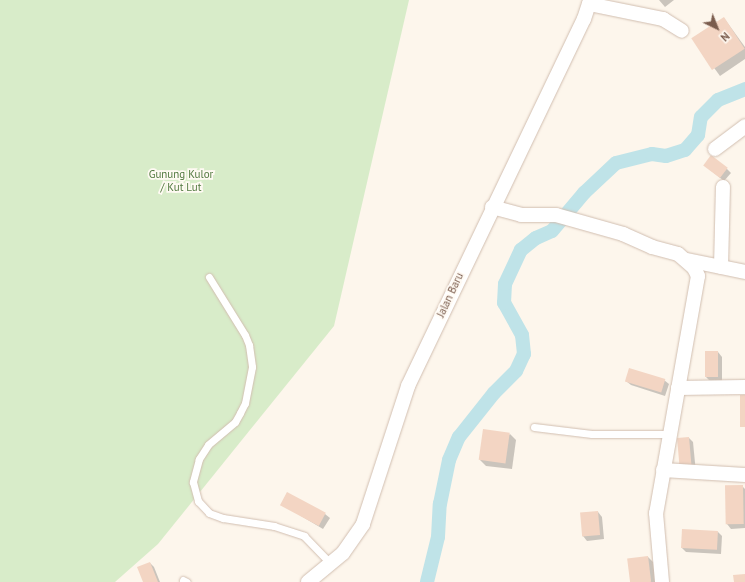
<!DOCTYPE html>
<html>
<head>
<meta charset="utf-8">
<style>
  body { margin:0 }
  #map { position:relative; width:745px; height:582px; overflow:hidden; background:#fdf6ec; font-family:"PT Sans",sans-serif }
  div>[style] { position:absolute }
  [style*='--x'] { left:calc(var(--x)*1px); top:calc(var(--y)*1px); width:calc(var(--w)*1px); rotate:calc(var(--a)*1deg) }
  .green>* { inset:0; background:#d8ecc9 }
  .shadow>* { inset:0; background:#0003 }
  .canal>* { height:14px; margin:-7px; padding:0 7px; transform-origin:7px; border-radius:7px; background:#bfe3e8 }
  .building>* { inset:0; background:#f3d5c3; transform-origin:0 0 }
  .roads { filter:drop-shadow(0 0 1px #d1beb0) drop-shadow(0 0 1px #d1beb0) }
  .service>* { height:7px; margin:-3.5px; padding:0 3.5px; transform-origin:3.5px; border-radius:3.5px; background:#fff }
  .minor>* { height:14px; margin:-7px; padding:0 7px; transform-origin:7px; border-radius:7px; background:#fff }
  span { translate:-50% -50%; white-space:nowrap; text-align:center; line-height:1.15; -webkit-text-stroke:3.5px #fffaf3; paint-order:stroke }
  .park-label { font-size:11px; color:#537a41 }
  .street-label { font-size:11px; color:#7a5c4d }
  .north { position:absolute; left:697px; top:8px; width:40px; height:40px; -webkit-text-stroke:3px #fffaf3; paint-order:stroke; rotate:137deg; font-size:11px; font-weight:700; line-height:16px; text-align:center; color:#7a5c4d }
  .north::after { content:''; display:block; margin:auto; width:14px; height:18px; background:#7a5c4d; clip-path:polygon(50% 0,100% 100%,50% 72%,0 100%) }
</style>
</head>
<body>
<div id="map">
  <div class="green">
    <i style="clip-path:polygon(0 0,409px 0,334px 326px,158px 544px,115px 582px,0 582px)"></i>
  </div>
  <div class="shadow">
    <i style="clip-path:polygon(659px 0,674px 0,665px 7px)"></i>
    <i style="clip-path:polygon(724px 18px,745px 47px,745px 59px,720px 76px,693px 39px)"></i>
    <i style="clip-path:polygon(709px 169px,727px 169px,731px 173px,724px 181px)"></i>
    <i style="clip-path:polygon(718px 352px,722px 357px,722px 381px,710px 381px,706px 377px)"></i>
    <i style="clip-path:polygon(664px 380px,669px 384px,665px 396px,631px 385px,626px 381px)"></i>
    <i style="clip-path:polygon(510px 434px,516px 440px,512px 469px,486px 466px,480px 460px)"></i>
    <i style="clip-path:polygon(689px 438px,693px 442px,696px 473px,685px 474px)"></i>
    <i style="clip-path:polygon(742px 486px,745px 489px,745px 528px,731px 529px,727px 524px)"></i>
    <i style="clip-path:polygon(281px 504px,325px 514px,330px 518px,323px 529px)"></i>
    <i style="clip-path:polygon(598px 512px,602px 517px,604px 539px,587px 541px,583px 536px)"></i>
    <i style="clip-path:polygon(718px 532px,722px 536px,721px 554px,686px 552px,681px 547px)"></i>
    <i style="clip-path:polygon(648px 557px,654px 563px,656px 582px,630px 582px)"></i>
    <i style="clip-path:polygon(150px 563px,154px 567px,160px 582px,144px 582px)"></i>
  </div>
  <div class="canal">
    <i style="--x:427;--y:582;--w:46;--a:-76.3"></i>
    <i style="--x:438;--y:537;--w:33;--a:-87"></i>
    <i style="--x:440;--y:504;--w:45;--a:-78.4"></i>
    <i style="--x:449;--y:460;--w:25;--a:-67"></i>
    <i style="--x:459;--y:437;--w:56;--a:-51.5"></i>
    <i style="--x:494;--y:393;--w:31;--a:-45"></i>
    <i style="--x:516;--y:371;--w:19;--a:-65"></i>
    <i style="--x:524;--y:354;--w:19;--a:-96"></i>
    <i style="--x:522;--y:335;--w:37;--a:-119"></i>
    <i style="--x:504;--y:303;--w:19;--a:-87"></i>
    <i style="--x:505;--y:284;--w:38;--a:-65"></i>
    <i style="--x:521;--y:250;--w:19;--a:-39"></i>
    <i style="--x:536;--y:238;--w:17;--a:-24"></i>
    <i style="--x:552;--y:231;--w:50;--a:-49.9"></i>
    <i style="--x:584;--y:193;--w:44;--a:-43.2"></i>
    <i style="--x:616;--y:163;--w:37;--a:-14"></i>
    <i style="--x:652;--y:154;--w:14;--a:8"></i>
    <i style="--x:666;--y:156;--w:20;--a:-18"></i>
    <i style="--x:685;--y:150;--w:20;--a:-49"></i>
    <i style="--x:698;--y:135;--w:18;--a:-81"></i>
    <i style="--x:701;--y:117;--w:24;--a:-45"></i>
    <i style="--x:718;--y:100;--w:29;--a:-22"></i>
  </div>
  <div class="building">
    <i style="left:724px;top:17px;width:38px;height:39px;rotate:57deg"></i>
    <i style="left:711px;top:155px;width:21px;height:13px;rotate:37deg"></i>
    <i style="left:718px;top:351px;width:26px;height:13px;rotate:90deg"></i>
    <i style="left:629px;top:368px;width:38px;height:14px;rotate:17deg"></i>
    <i style="left:740px;top:395px;width:5px;height:32px"></i>
    <i style="left:483px;top:429px;width:27px;height:31px;rotate:8deg"></i>
    <i style="left:689px;top:437px;width:32px;height:12px;rotate:85deg"></i>
    <i style="left:743px;top:485px;width:39px;height:18px;rotate:89deg"></i>
    <i style="left:287px;top:492px;width:44px;height:15px;rotate:28deg"></i>
    <i style="left:598px;top:511px;width:24px;height:18px;rotate:85deg"></i>
    <i style="left:682px;top:529px;width:36px;height:19px;rotate:3deg"></i>
    <i style="left:648px;top:556px;width:26px;height:21px;rotate:83deg"></i>
    <i style="clip-path:polygon(150px 562px,158px 582px,143px 582px,137px 567px)"></i>
    <i style="clip-path:polygon(745px 574px,745px 582px,734px 582px,733px 575px)"></i>
  </div>
  <div class="roads">
    <div class="service">
      <i style="--x:209;--y:277;--w:68;--a:58.2"></i>
      <i style="--x:245;--y:335;--w:11;--a:68"></i>
      <i style="--x:249;--y:345;--w:22;--a:82"></i>
      <i style="--x:252;--y:367;--w:37;--a:101"></i>
      <i style="--x:245;--y:403;--w:11;--a:117"></i>
      <i style="--x:240;--y:413;--w:10;--a:119"></i>
      <i style="--x:235;--y:422;--w:35;--a:140"></i>
      <i style="--x:208;--y:445;--w:17;--a:123"></i>
      <i style="--x:199;--y:459;--w:24;--a:105"></i>
      <i style="--x:193;--y:482;--w:20;--a:75"></i>
      <i style="--x:198;--y:501;--w:16;--a:47"></i>
      <i style="--x:209;--y:513;--w:15;--a:20"></i>
      <i style="--x:223;--y:518;--w:52;--a:8.9"></i>
      <i style="--x:274;--y:526;--w:32;--a:18"></i>
      <i style="--x:304;--y:536;--w:39;--a:46"></i>
      <i style="--x:534;--y:427;--w:58;--a:6.9"></i>
      <i style="--x:592;--y:434;--w:78;--a:0"></i>
      <i style="--x:183;--y:580;--w:4;--a:27"></i>
    </div>
    <div class="minor">
      <i style="--x:589;--y:4;--w:76;--a:11.5"></i>
      <i style="--x:663;--y:19;--w:22;--a:32"></i>
      <i style="--x:715;--y:149;--w:38;--a:-37"></i>
      <i style="--x:492;--y:207;--w:30;--a:15"></i>
      <i style="--x:521;--y:215;--w:35;--a:0"></i>
      <i style="--x:556;--y:215;--w:70;--a:15.8"></i>
      <i style="--x:623;--y:234;--w:32;--a:24"></i>
      <i style="--x:652;--y:247;--w:27;--a:15"></i>
      <i style="--x:678;--y:254;--w:21;--a:41"></i>
      <i style="--x:694;--y:268;--w:9;--a:63"></i>
      <i style="--x:698;--y:276;--w:241;--a:100"></i>
      <i style="--x:656;--y:513;--w:69;--a:85"></i>
      <i style="--x:687;--y:260;--w:59;--a:11.7"></i>
      <i style="--x:721;--y:267;--w:80;--a:-88.6"></i>
      <i style="--x:678;--y:388;--w:67;--a:-0.9"></i>
      <i style="--x:663;--y:470;--w:82;--a:3.5"></i>
      <i style="--x:308;--y:582;--w:45;--a:-39.6"></i>
      <i style="--x:343;--y:553;--w:35;--a:-55"></i>
      <i style="--x:363;--y:524;--w:145;--a:-71.9"></i>
      <i style="--x:408;--y:386;--w:407;--a:-64.4"></i>
      <i style="--x:584;--y:19;--w:20;--a:-72"></i>
    </div>
  </div>
  <div class="park-label">
    <span style="left:181px;top:181px">Gunung Kulor<br>/ Kut Lut</span>
  </div>
  <div class="street-label">
    <span style="left:450px;top:295px;rotate:-65deg">Jalan Baru</span>
  </div>
  <div class="north">N</div>
</div>
</body>
</html>
